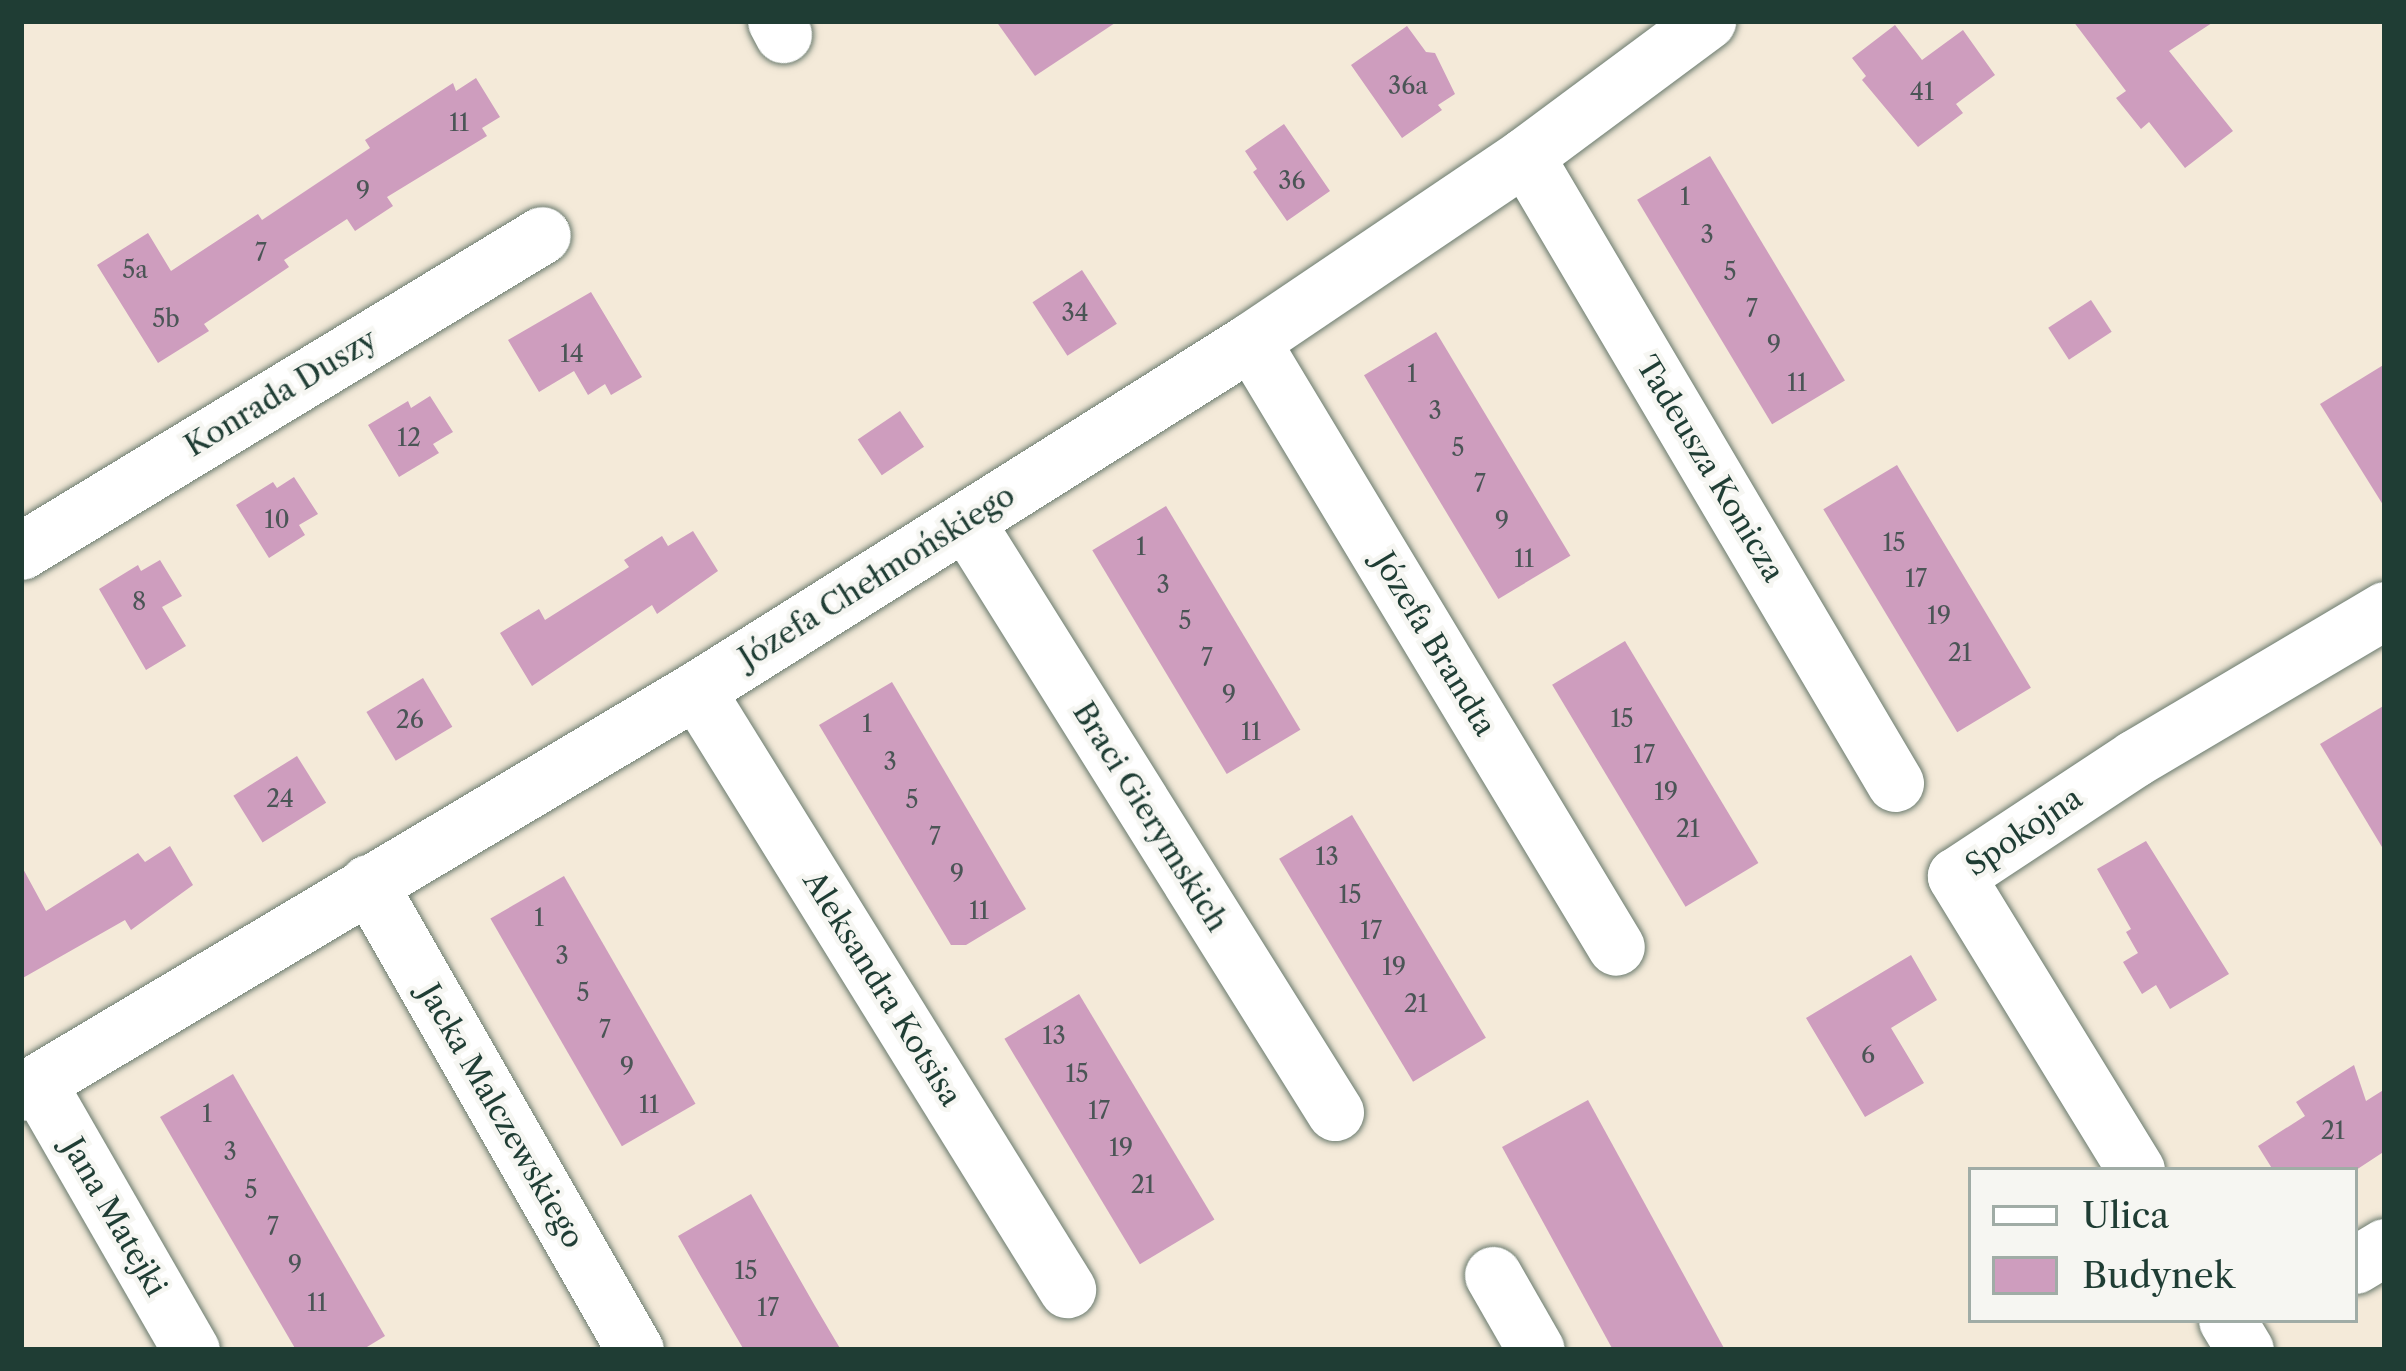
<!DOCTYPE html>
<html>
<head>
<meta charset="utf-8">
<style>
  body { margin:0 }
  #map { position:relative; width:2406px; height:1371px; overflow:hidden; background:#f4ead9; font-family:"Libre Caslon Text",serif }
  div>[style] { position:absolute }
  [style*='--x'] { left:calc(var(--x)*1px); top:calc(var(--y)*1px); width:calc(var(--w)*1px); rotate:calc(var(--a)*1deg) }
  .building>* { inset:0; background:#ce9dbe; transform-origin:0 0 }
  .roads { filter:drop-shadow(0 0 3px #6a7a6e) drop-shadow(0 0 3px #6a7a6e) }
  .minor>* { height:57px; margin:-28.5px; padding:0 28.5px; transform-origin:28.5px; border-radius:28.5px; background:#fff }
  span { translate:-50% -50%; white-space:nowrap; text-align:center; line-height:1.15; -webkit-text-stroke:9px #f6f6f2; paint-order:stroke }
  .number-label { font-size:24px; color:#4b5556 }
  .number-label span { -webkit-text-stroke-width:0 }
  .street-label { font-size:30px; color:#1f3d34 }
  .frame { position:absolute; inset:0; border:24px solid #1f3d34; pointer-events:none }
  .legend { position:absolute; left:1968px; top:1167px; width:390px; height:156px; box-sizing:border-box; background:#f6f6f2; border:3px solid #a0aca6; margin:0; padding:15px 21px; list-style:none; font-size:36px; color:#1f3d34 }
  .legend li { display:flex; align-items:center; gap:24px; height:60px }
  .legend b { width:60px; border:3px solid #a0aca6 }
</style>
</head>
<body>
<div id="map">
  <div class="building">
    <i style="clip-path:polygon(996px 21px,1118px 21px,1035px 76px)"></i>
    <i style="clip-path:polygon(2073px 21px,2215px 21px,2169px 51px,2233px 131px,2185px 168px,2149px 122px,2141px 129px,2116px 98px,2126px 91px)"></i>
    <i style="clip-path:polygon(1895px 25px,1922px 60px,1963px 30px,1995px 75px,1956px 104px,1963px 113px,1918px 147px,1862px 80px,1866px 76px,1852px 58px)"></i>
    <i style="clip-path:polygon(1407px 26px,1426px 52px,1435px 53px,1455px 94px,1438px 105px,1442px 110px,1402px 138px,1351px 65px)"></i>
    <i style="clip-path:polygon(476px 78px,500px 117px,482px 128px,487px 136px,387px 197px,393px 206px,355px 231px,347px 219px,284px 260px,289px 267px,204px 324px,209px 331px,158px 363px,97px 265px,148px 233px,171px 271px,258px 214px,262px 220px,370px 148px,365px 140px,453px 83px,456px 91px)"></i>
    <i style="clip-path:polygon(1284px 124px,1330px 191px,1287px 221px,1253px 172px,1257px 169px,1245px 151px)"></i>
    <i style="left:1710px;top:156px;width:262px;height:85px;rotate:59deg"></i>
    <i style="left:1082px;top:270px;width:64px;height:59px;rotate:57deg"></i>
    <i style="clip-path:polygon(591px 292px,642px 377px,611px 395px,605px 384px,588px 395px,574px 371px,539px 392px,508px 340px)"></i>
    <i style="left:2091px;top:300px;width:38px;height:51px;rotate:57deg"></i>
    <i style="left:1436px;top:332px;width:261px;height:84px;rotate:59deg"></i>
    <i style="clip-path:polygon(2385px 364px,2385px 508px,2320px 404px)"></i>
    <i style="clip-path:polygon(430px 396px,453px 432px,433px 444px,439px 453px,399px 477px,368px 425px,408px 401px,411px 408px)"></i>
    <i style="left:900px;top:411px;width:43px;height:51px;rotate:56deg"></i>
    <i style="left:1897px;top:465px;width:260px;height:86px;rotate:59deg"></i>
    <i style="clip-path:polygon(294px 477px,318px 514px,299px 525px,305px 535px,269px 558px,236px 505px,273px 482px,277px 488px)"></i>
    <i style="left:1166px;top:506px;width:261px;height:86px;rotate:59deg"></i>
    <i style="clip-path:polygon(693px 531px,718px 571px,657px 614px,652px 605px,532px 686px,500px 633px,539px 609px,545px 620px,629px 567px,624px 560px,662px 536px,668px 546px)"></i>
    <i style="clip-path:polygon(160px 560px,182px 596px,162px 607px,186px 646px,146px 670px,99px 589px,138px 565px,141px 571px)"></i>
    <i style="left:1625px;top:641px;width:259px;height:85px;rotate:59deg"></i>
    <i style="left:423px;top:678px;width:57px;height:66px;rotate:59deg"></i>
    <i style="clip-path:polygon(892px 682px,1026px 909px,966px 945px,951px 945px,819px 725px)"></i>
    <i style="clip-path:polygon(2385px 705px,2385px 852px,2320px 744px)"></i>
    <i style="left:297px;top:756px;width:55px;height:75px;rotate:58deg"></i>
    <i style="left:1352px;top:815px;width:260px;height:85px;rotate:59deg"></i>
    <i style="clip-path:polygon(2146px 841px,2229px 974px,2170px 1009px,2156px 985px,2142px 994px,2123px 962px,2138px 953px,2126px 932px,2131px 929px,2097px 869px)"></i>
    <i style="clip-path:polygon(170px 846px,193px 885px,131px 930px,125px 920px,21px 979px,21px 865px,46px 911px,138px 853px,145px 862px)"></i>
    <i style="left:564px;top:876px;width:263px;height:85px;rotate:60deg"></i>
    <i style="clip-path:polygon(1911px 955px,1937px 1000px,1891px 1028px,1924px 1083px,1865px 1117px,1806px 1018px)"></i>
    <i style="left:1079px;top:994px;width:263px;height:87px;rotate:59deg"></i>
    <i style="clip-path:polygon(2354px 1065px,2366px 1101px,2385px 1089px,2385px 1151px,2356px 1170px,2273px 1170px,2258px 1146px,2305px 1116px,2296px 1102px)"></i>
    <i style="clip-path:polygon(233px 1074px,385px 1336px,362px 1350px,296px 1350px,160px 1117px)"></i>
    <i style="clip-path:polygon(1588px 1100px,1725px 1350px,1613px 1350px,1502px 1147px)"></i>
    <i style="clip-path:polygon(751px 1194px,815px 1306px,841px 1350px,744px 1350px,699px 1273px,678px 1236px)"></i>
  </div>
  <div class="roads">
    <div class="minor">
      <i style="--x:776;--y:21;--w:15;--a:62"></i>
      <i style="--x:1525;--y:156;--w:728;--a:59.45"></i>
      <i style="--x:1251;--y:341;--w:707;--a:58.94"></i>
      <i style="--x:966;--y:522;--w:696;--a:57.98"></i>
      <i style="--x:21;--y:551;--w:609;--a:-31.24"></i>
      <i style="--x:696;--y:690;--w:705;--a:58.23"></i>
      <i style="--x:368;--y:883;--w:538;--a:60.24"></i>
      <i style="--x:38;--y:1084;--w:307;--a:60.1"></i>
      <i style="--x:21;--y:1092;--w:786;--a:-30.78"></i>
      <i style="--x:696;--y:690;--w:656;--a:-32.16"></i>
      <i style="--x:1251;--y:341;--w:331;--a:-34"></i>
      <i style="--x:1525;--y:156;--w:227;--a:-36.6"></i>
      <i style="--x:2136;--y:1170;--w:345;--a:-121.5"></i>
      <i style="--x:1956;--y:876;--w:214;--a:-33.4"></i>
      <i style="--x:2135;--y:758;--w:291;--a:-30.6"></i>
      <i style="--x:2355;--y:1265;--w:35;--a:-31"></i>
      <i style="--x:1493;--y:1275;--w:86;--a:60.2"></i>
      <i style="--x:2227;--y:1320;--w:35;--a:59"></i>
    </div>
  </div>
  <div class="number-label">
    <span style="left:1408px;top:86px">36a</span>
    <span style="left:1922px;top:92px">41</span>
    <span style="left:459px;top:123px">11</span>
    <span style="left:1292px;top:181px">36</span>
    <span style="left:363px;top:191px">9</span>
    <span style="left:1685px;top:197px">1</span>
    <span style="left:1707px;top:235px">3</span>
    <span style="left:261px;top:253px">7</span>
    <span style="left:135px;top:270px">5a</span>
    <span style="left:1730px;top:272px">5</span>
    <span style="left:1752px;top:309px">7</span>
    <span style="left:1075px;top:313px">34</span>
    <span style="left:166px;top:319px">5b</span>
    <span style="left:1774px;top:345px">9</span>
    <span style="left:572px;top:354px">14</span>
    <span style="left:1412px;top:374px">1</span>
    <span style="left:1797px;top:383px">11</span>
    <span style="left:1435px;top:411px">3</span>
    <span style="left:409px;top:438px">12</span>
    <span style="left:1458px;top:448px">5</span>
    <span style="left:1480px;top:484px">7</span>
    <span style="left:277px;top:520px">10</span>
    <span style="left:1502px;top:521px">9</span>
    <span style="left:1894px;top:543px">15</span>
    <span style="left:1141px;top:547px">1</span>
    <span style="left:1524px;top:559px">11</span>
    <span style="left:1916px;top:579px">17</span>
    <span style="left:1163px;top:585px">3</span>
    <span style="left:139px;top:602px">8</span>
    <span style="left:1939px;top:616px">19</span>
    <span style="left:1185px;top:621px">5</span>
    <span style="left:1960px;top:653px">21</span>
    <span style="left:1207px;top:658px">7</span>
    <span style="left:1229px;top:695px">9</span>
    <span style="left:1622px;top:719px">15</span>
    <span style="left:410px;top:720px">26</span>
    <span style="left:867px;top:724px">1</span>
    <span style="left:1251px;top:732px">11</span>
    <span style="left:1644px;top:755px">17</span>
    <span style="left:890px;top:762px">3</span>
    <span style="left:1666px;top:792px">19</span>
    <span style="left:280px;top:799px">24</span>
    <span style="left:912px;top:800px">5</span>
    <span style="left:1688px;top:829px">21</span>
    <span style="left:935px;top:837px">7</span>
    <span style="left:1327px;top:857px">13</span>
    <span style="left:957px;top:874px">9</span>
    <span style="left:1350px;top:895px">15</span>
    <span style="left:979px;top:911px">11</span>
    <span style="left:539px;top:918px">1</span>
    <span style="left:1371px;top:931px">17</span>
    <span style="left:562px;top:956px">3</span>
    <span style="left:1394px;top:967px">19</span>
    <span style="left:583px;top:993px">5</span>
    <span style="left:1416px;top:1004px">21</span>
    <span style="left:605px;top:1030px">7</span>
    <span style="left:1054px;top:1036px">13</span>
    <span style="left:1868px;top:1055px">6</span>
    <span style="left:627px;top:1067px">9</span>
    <span style="left:1077px;top:1074px">15</span>
    <span style="left:649px;top:1105px">11</span>
    <span style="left:1099px;top:1111px">17</span>
    <span style="left:207px;top:1114px">1</span>
    <span style="left:2333px;top:1131px">21</span>
    <span style="left:1121px;top:1148px">19</span>
    <span style="left:230px;top:1152px">3</span>
    <span style="left:1143px;top:1185px">21</span>
    <span style="left:251px;top:1190px">5</span>
    <span style="left:273px;top:1227px">7</span>
    <span style="left:295px;top:1265px">9</span>
    <span style="left:746px;top:1271px">15</span>
    <span style="left:317px;top:1303px">11</span>
    <span style="left:768px;top:1308px">17</span>
  </div>
  <div class="street-label">
    <span style="left:281px;top:393px;rotate:-31deg">Konrada Duszy</span>
    <span style="left:1710px;top:469px;rotate:59deg">Tadeusza Konicza</span>
    <span style="left:877px;top:577px;rotate:-32deg">Józefa Chełmońskiego</span>
    <span style="left:1434px;top:644px;rotate:59deg">Józefa Brandta</span>
    <span style="left:1150px;top:817px;rotate:58deg">Braci Gierymskich</span>
    <span style="left:2024px;top:832px;rotate:-34deg">Spokojna</span>
    <span style="left:882px;top:989px;rotate:58deg">Aleksandra Kotsisa</span>
    <span style="left:501px;top:1116px;rotate:60deg">Jacka Malczewskiego</span>
    <span style="left:114px;top:1217px;rotate:60deg">Jana Matejki</span>
  </div>
  <div class="frame"></div>
  <ul class="legend">
  <li><b style="height:15px;background:#fff"></b>Ulica</li>
  <li><b style="height:33px;background:#ce9dbe"></b>Budynek</li>
  </ul>
</div>
</body>
</html>
